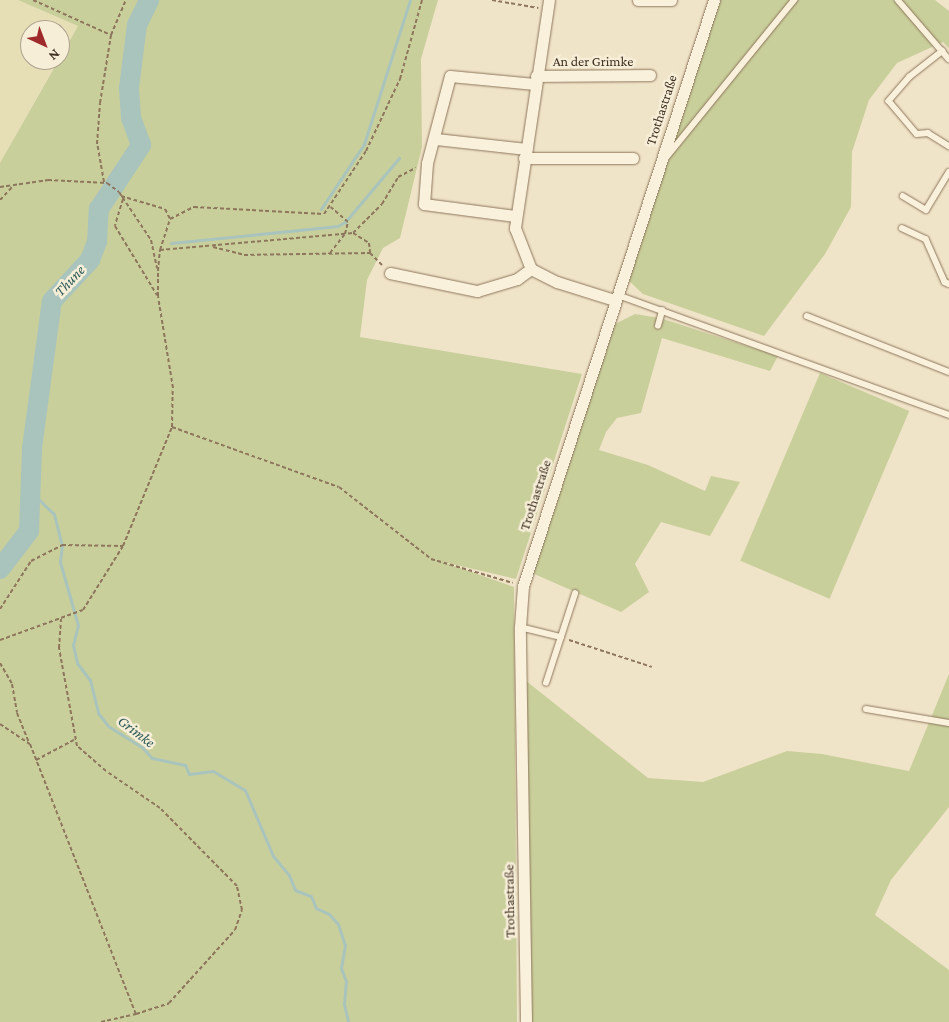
<!DOCTYPE html>
<html>
<head>
<meta charset="utf-8">
<style>
  body { margin:0 }
  #map { position:relative; width:949px; height:1022px; overflow:hidden; background:#f0e4c8; font-family:"Crimson Pro",serif }
  div>[style] { position:absolute }
  [style*='--x'] { left:calc(var(--x)*1px); top:calc(var(--y)*1px); width:calc(var(--w)*1px); rotate:calc(var(--a)*1deg) }
  .farmland>* { inset:0; background:#e6deb5 }
  .green>* { inset:0; background:#c9cf9b; transform-origin:0 0 }
  .stream>* { height:3px; margin:-1.5px; padding:0 1.5px; transform-origin:1.5px; border-radius:1.5px; background:#a9c4bc }
  .river>* { height:20px; margin:-10px; padding:0 10px; transform-origin:10px; border-radius:10px; background:#a9c4bc }
  .path>* { height:2px; margin-top:-1px; transform-origin:0; background:repeating-linear-gradient(90deg,#8d765c 0 4px,transparent 0 6.5px) }
  .roads { filter:drop-shadow(0 0 1px #8d765c) drop-shadow(0 0 1px #8d765c) }
  .lane>* { height:5.5px; margin:-2.75px; padding:0 2.75px; transform-origin:2.75px; border-radius:2.75px; background:#faf1dc }
  .street>* { height:11px; margin:-5.5px; padding:0 5.5px; transform-origin:5.5px; border-radius:5.5px; background:#faf1dc }
  span { translate:-50% -50%; white-space:nowrap; text-align:center; line-height:1.15; -webkit-text-stroke:5px #f7eed8; paint-order:stroke }
  .street-label { font-size:14px; color:#3d2e20 }
  .water-label { font-size:15px; color:#2f5d5a; font-style:italic }
  .north { position:absolute; left:20px; top:20px; width:50px; height:50px; box-sizing:border-box; background:#f7eed8; border:1px solid #ada18e; border-radius:50%; rotate:137deg; font-size:14px; font-weight:700; line-height:20px; text-align:center; color:#3d2e20 }
  .north::after { content:''; display:block; margin:auto; width:18px; height:22px; background:#9e2a2b; clip-path:polygon(50% 0,100% 100%,50% 72%,0 100%) }
</style>
</head>
<body>
<div id="map">
  <div class="farmland">
    <i style="clip-path:polygon(0 0,18px 0,78px 26px,60px 57px,60px 30px,30px 30px,30px 60px,58px 60px,0 163px)"></i>
  </div>
  <div class="green">
    <i style="clip-path:polygon(18px 0,438px 0,421px 59px,422px 147px,400px 238px,383px 248px,367px 280px,360px 337px,582px 374px,516px 579px,443px 562px,514px 587px,517px 1022px,0 1022px,0 163px,78px 26px)"></i>
    <i style="clip-path:polygon(720px 0,935px 0,949px 11px,949px 48px,943px 42px,897px 63px,869px 100px,852px 152px,851px 207px,825px 254px,764px 336px,643px 294px,627px 279px)"></i>
    <i style="clip-path:polygon(635px 314px,660px 318px,778px 356px,770px 371px,662px 338px,641px 413px,617px 418px,606px 432px,599px 450px,648px 465px,705px 491px,711px 476px,740px 482px,710px 536px,661px 522px,635px 564px,649px 592px,621px 612px,532px 573px,613px 325px)"></i>
    <i style="left:820px;top:373px;width:97px;height:204px;rotate:23deg"></i>
    <i style="clip-path:polygon(949px 674px,949px 807px,891px 880px,875px 915px,949px 970px,949px 1022px,531px 1022px,525px 680px,648px 778px,703px 782px,787px 751px,822px 754px,909px 771px)"></i>
  </div>
  <div class="stream">
    <i style="--x:321;--y:209;--w:78;--a:-56.5"></i>
    <i style="--x:364;--y:144;--w:151;--a:-72.3"></i>
    <i style="--x:171;--y:243;--w:168;--a:-5.8"></i>
    <i style="--x:338;--y:226;--w:8;--a:-30"></i>
    <i style="--x:345;--y:222;--w:84;--a:-49.8"></i>
    <i style="--x:30;--y:491;--w:33;--a:44"></i>
    <i style="--x:54;--y:514;--w:32;--a:76"></i>
    <i style="--x:62;--y:545;--w:17;--a:97"></i>
    <i style="--x:60;--y:562;--w:66;--a:74.1"></i>
    <i style="--x:78;--y:625;--w:21;--a:104"></i>
    <i style="--x:73;--y:645;--w:18;--a:77"></i>
    <i style="--x:77;--y:663;--w:21;--a:53"></i>
    <i style="--x:90;--y:680;--w:34;--a:76"></i>
    <i style="--x:98;--y:713;--w:16;--a:52"></i>
    <i style="--x:108;--y:726;--w:40;--a:32"></i>
    <i style="--x:142;--y:747;--w:15;--a:48"></i>
    <i style="--x:152;--y:758;--w:34;--a:12"></i>
    <i style="--x:185;--y:765;--w:10;--a:66"></i>
    <i style="--x:189;--y:774;--w:24;--a:-7"></i>
    <i style="--x:213;--y:771;--w:37;--a:31"></i>
    <i style="--x:245;--y:790;--w:72;--a:67"></i>
    <i style="--x:273;--y:856;--w:25;--a:50"></i>
    <i style="--x:289;--y:875;--w:16;--a:68"></i>
    <i style="--x:295;--y:890;--w:17;--a:21"></i>
    <i style="--x:311;--y:896;--w:13;--a:67"></i>
    <i style="--x:316;--y:908;--w:14;--a:25"></i>
    <i style="--x:329;--y:914;--w:13;--a:48"></i>
    <i style="--x:338;--y:924;--w:22;--a:72"></i>
    <i style="--x:345;--y:945;--w:23;--a:100"></i>
    <i style="--x:341;--y:968;--w:14;--a:69"></i>
    <i style="--x:346;--y:981;--w:23;--a:95"></i>
    <i style="--x:344;--y:1004;--w:18;--a:77"></i>
  </div>
  <div class="river">
    <i style="--x:0;--y:569;--w:48;--a:-52.7"></i>
    <i style="--x:29;--y:531;--w:83;--a:-87.9"></i>
    <i style="--x:32;--y:448;--w:148;--a:-82.3"></i>
    <i style="--x:52;--y:301;--w:56;--a:-47.2"></i>
    <i style="--x:90;--y:260;--w:19;--a:-69"></i>
    <i style="--x:97;--y:242;--w:33;--a:-87"></i>
    <i style="--x:99;--y:209;--w:77;--a:-56.7"></i>
    <i style="--x:141;--y:145;--w:30;--a:-110"></i>
    <i style="--x:131;--y:117;--w:29;--a:-94"></i>
    <i style="--x:129;--y:88;--w:64;--a:-82.8"></i>
    <i style="--x:137;--y:25;--w:28;--a:-64"></i>
  </div>
  <div class="path">
    <i style="--x:33;--y:0;--w:85;--a:24.2"></i>
    <i style="--x:492;--y:0;--w:47;--a:9.9"></i>
    <i style="--x:104;--y:182;--w:39;--a:-100"></i>
    <i style="--x:97;--y:144;--w:41;--a:-85.8"></i>
    <i style="--x:100;--y:103;--w:69;--a:-80.8"></i>
    <i style="--x:111;--y:35;--w:38;--a:-67"></i>
    <i style="--x:0;--y:187;--w:49;--a:-8.3"></i>
    <i style="--x:48;--y:180;--w:59;--a:2.9"></i>
    <i style="--x:107;--y:183;--w:15;--a:37"></i>
    <i style="--x:119;--y:192;--w:58;--a:56.3"></i>
    <i style="--x:151;--y:240;--w:29;--a:78"></i>
    <i style="--x:121;--y:196;--w:46;--a:16.5"></i>
    <i style="--x:165;--y:209;--w:11;--a:63"></i>
    <i style="--x:123;--y:199;--w:28;--a:107"></i>
    <i style="--x:115;--y:226;--w:81;--a:58.7"></i>
    <i style="--x:0;--y:200;--w:18;--a:-47"></i>
    <i style="--x:353;--y:233;--w:41;--a:-45"></i>
    <i style="--x:382;--y:204;--w:31;--a:-59"></i>
    <i style="--x:398;--y:177;--w:20;--a:-27"></i>
    <i style="--x:213;--y:247;--w:32;--a:14"></i>
    <i style="--x:244;--y:255;--w:126;--a:-0.9"></i>
    <i style="--x:160;--y:250;--w:194;--a:-5"></i>
    <i style="--x:353;--y:233;--w:19;--a:32"></i>
    <i style="--x:369;--y:243;--w:10;--a:84"></i>
    <i style="--x:370;--y:253;--w:17;--a:45"></i>
    <i style="--x:330;--y:253;--w:24;--a:-52"></i>
    <i style="--x:345;--y:234;--w:12;--a:-76"></i>
    <i style="--x:348;--y:222;--w:23;--a:-139"></i>
    <i style="--x:172;--y:427;--w:177;--a:19.8"></i>
    <i style="--x:339;--y:487;--w:117;--a:38"></i>
    <i style="--x:431;--y:559;--w:85;--a:16.3"></i>
    <i style="--x:0;--y:609;--w:57;--a:-57.1"></i>
    <i style="--x:31;--y:561;--w:35;--a:-27"></i>
    <i style="--x:62;--y:545;--w:61;--a:0.9"></i>
    <i style="--x:123;--y:546;--w:129;--a:-67.6"></i>
    <i style="--x:172;--y:427;--w:39;--a:-89"></i>
    <i style="--x:173;--y:388;--w:93;--a:-99.3"></i>
    <i style="--x:158;--y:296;--w:25;--a:-90"></i>
    <i style="--x:158;--y:271;--w:21;--a:-85"></i>
    <i style="--x:160;--y:250;--w:33;--a:-72"></i>
    <i style="--x:170;--y:219;--w:27;--a:-27"></i>
    <i style="--x:194;--y:207;--w:130;--a:3.1"></i>
    <i style="--x:324;--y:214;--w:76;--a:-56.3"></i>
    <i style="--x:366;--y:151;--w:80;--a:-64.7"></i>
    <i style="--x:400;--y:79;--w:82;--a:-74.4"></i>
    <i style="--x:0;--y:640;--w:88;--a:-19.9"></i>
    <i style="--x:83;--y:610;--w:75;--a:-58"></i>
    <i style="--x:569;--y:640;--w:87;--a:18"></i>
    <i style="--x:0;--y:663;--w:24;--a:60"></i>
    <i style="--x:12;--y:684;--w:29;--a:80"></i>
    <i style="--x:17;--y:713;--w:32;--a:68"></i>
    <i style="--x:0;--y:724;--w:36;--a:34"></i>
    <i style="--x:30;--y:744;--w:290;--a:68.6"></i>
    <i style="--x:136;--y:1014;--w:35;--a:-18"></i>
    <i style="--x:169;--y:1003;--w:98;--a:-47.9"></i>
    <i style="--x:235;--y:930;--w:21;--a:-71"></i>
    <i style="--x:242;--y:910;--w:25;--a:-102"></i>
    <i style="--x:237;--y:886;--w:110;--a:-134.6"></i>
    <i style="--x:160;--y:808;--w:65;--a:-145.6"></i>
    <i style="--x:106;--y:771;--w:38;--a:-139"></i>
    <i style="--x:77;--y:746;--w:100;--a:-100.4"></i>
    <i style="--x:59;--y:648;--w:29;--a:-86"></i>
    <i style="--x:36;--y:760;--w:43;--a:-27.8"></i>
    <i style="--x:101;--y:1022;--w:36;--a:-13"></i>
  </div>
  <div class="roads">
    <div class="lane">
      <i style="--x:898;--y:0;--w:78;--a:49.2"></i>
      <i style="--x:943;--y:51;--w:42;--a:141.8"></i>
      <i style="--x:910;--y:77;--w:32;--a:131"></i>
      <i style="--x:889;--y:101;--w:43;--a:49.7"></i>
      <i style="--x:917;--y:134;--w:11;--a:-5"></i>
      <i style="--x:928;--y:133;--w:25;--a:32"></i>
      <i style="--x:665;--y:159;--w:205;--a:-50.9"></i>
      <i style="--x:903;--y:196;--w:27;--a:31"></i>
      <i style="--x:926;--y:210;--w:44;--a:-58.8"></i>
      <i style="--x:902;--y:228;--w:26;--a:25"></i>
      <i style="--x:926;--y:239;--w:47;--a:66.2"></i>
      <i style="--x:945;--y:282;--w:4;--a:27"></i>
      <i style="--x:618;--y:295;--w:352;--a:19.9"></i>
      <i style="--x:807;--y:316;--w:153;--a:21.5"></i>
      <i style="--x:658;--y:326;--w:16;--a:-75"></i>
      <i style="--x:520;--y:627;--w:42;--a:13.7"></i>
      <i style="--x:546;--y:683;--w:94;--a:-72"></i>
      <i style="--x:866;--y:709;--w:84;--a:9.6"></i>
    </div>
    <div class="street">
      <i style="--x:549;--y:0;--w:231;--a:98.5"></i>
      <i style="--x:515;--y:228;--w:44;--a:68.7"></i>
      <i style="--x:531;--y:269;--w:29;--a:27"></i>
      <i style="--x:557;--y:282;--w:60;--a:17.5"></i>
      <i style="--x:638;--y:0;--w:33;--a:0"></i>
      <i style="--x:536;--y:76;--w:114;--a:-0.5"></i>
      <i style="--x:436;--y:139;--w:91;--a:6.3"></i>
      <i style="--x:524;--y:158;--w:109;--a:0"></i>
      <i style="--x:515;--y:216;--w:92;--a:-172.5"></i>
      <i style="--x:424;--y:204;--w:41;--a:-85.8"></i>
      <i style="--x:427;--y:163;--w:90;--a:-75.2"></i>
      <i style="--x:450;--y:76;--w:85;--a:5.4"></i>
      <i style="--x:390;--y:273;--w:89;--a:11.7"></i>
      <i style="--x:477;--y:291;--w:42;--a:-16.7"></i>
      <i style="--x:517;--y:279;--w:17;--a:-36"></i>
      <i style="--x:526;--y:1022;--w:395;--a:-90.9"></i>
      <i style="--x:520;--y:627;--w:41;--a:-85.8"></i>
      <i style="--x:523;--y:586;--w:616;--a:-71.95"></i>
    </div>
  </div>
  <div class="street-label">
    <span style="left:593px;top:61px">An der Grimke</span>
    <span style="left:661px;top:110px;rotate:-72deg">Trothastraße</span>
    <span style="left:535px;top:495px;rotate:-72deg">Trothastraße</span>
    <span style="left:509px;top:901px;rotate:-91deg">Trothastraße</span>
  </div>
  <div class="water-label">
    <span style="left:70px;top:281px;rotate:-47deg">Thune</span>
    <span style="left:136px;top:732px;rotate:37deg">Grimke</span>
  </div>
  <div class="north">N</div>
</div>
</body>
</html>
